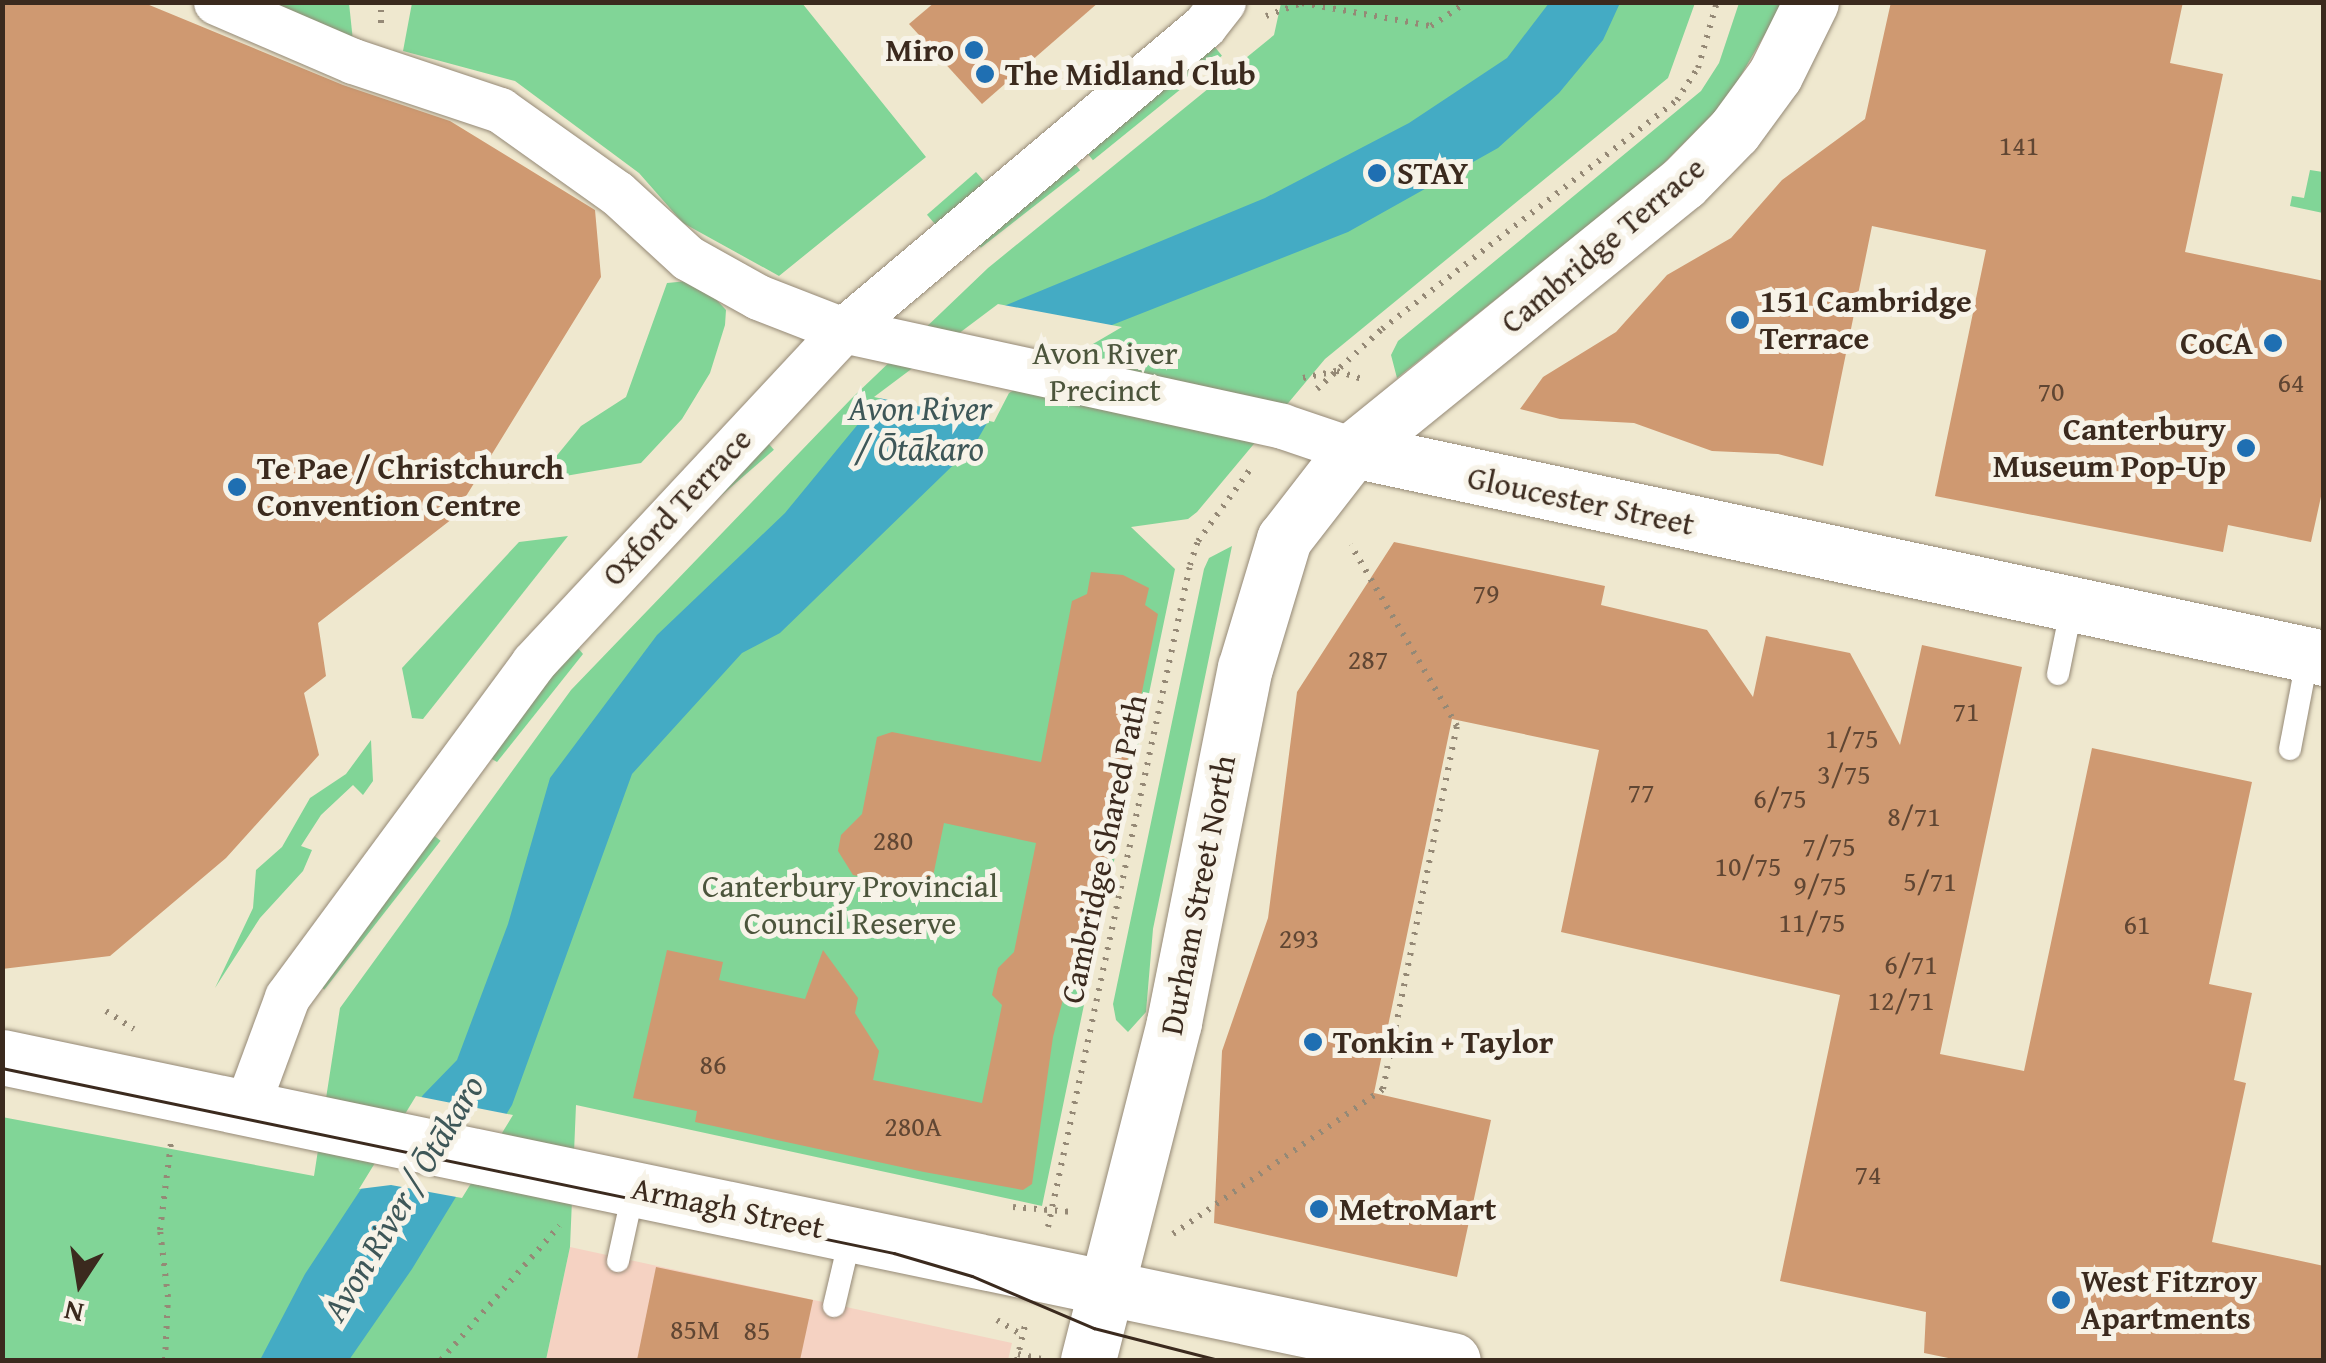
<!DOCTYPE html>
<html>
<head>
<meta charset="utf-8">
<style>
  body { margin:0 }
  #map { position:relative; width:2326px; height:1363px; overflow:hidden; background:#efe8cf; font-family:"Gentium Book Plus",serif }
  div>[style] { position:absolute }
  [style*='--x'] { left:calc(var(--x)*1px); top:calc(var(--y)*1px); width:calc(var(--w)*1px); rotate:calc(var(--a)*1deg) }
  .built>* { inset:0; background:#f5d2c2 }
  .green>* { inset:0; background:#81d597; transform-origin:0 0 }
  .water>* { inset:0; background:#44abc4 }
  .pier>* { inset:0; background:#efe8cf }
  .building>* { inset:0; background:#cf9971 }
  .path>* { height:6px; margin-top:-3px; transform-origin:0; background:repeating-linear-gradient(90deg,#958976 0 2.5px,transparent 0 10.5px) }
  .roads { filter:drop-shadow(0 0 2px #958976) drop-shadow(0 0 2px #958976) }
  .lane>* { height:22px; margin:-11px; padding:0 11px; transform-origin:11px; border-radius:11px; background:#fff }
  .street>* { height:45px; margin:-22.5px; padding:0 22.5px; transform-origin:22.5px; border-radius:22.5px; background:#fff }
  .secondary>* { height:55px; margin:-27.5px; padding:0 27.5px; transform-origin:27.5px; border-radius:27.5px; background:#fff }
  .tram>* { height:2.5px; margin:-1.25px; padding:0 1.25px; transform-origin:1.25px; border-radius:1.25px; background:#3b2a1e }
  .dots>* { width:28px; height:28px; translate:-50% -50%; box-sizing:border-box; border:5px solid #f7f3e8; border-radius:50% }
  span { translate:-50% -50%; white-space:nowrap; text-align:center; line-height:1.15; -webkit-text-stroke:10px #f7f3e8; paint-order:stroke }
  .number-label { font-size:28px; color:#604633 }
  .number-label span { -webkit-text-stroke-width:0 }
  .poi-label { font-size:32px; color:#3b2a1e; font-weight:700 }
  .right { translate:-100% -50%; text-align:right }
  .left { translate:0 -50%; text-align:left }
  .street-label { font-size:32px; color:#3b2a1e }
  .park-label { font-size:32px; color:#4c553c }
  .water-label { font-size:35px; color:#3e5758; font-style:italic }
  .frame { position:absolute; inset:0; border:5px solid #3b2a1e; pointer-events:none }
  .north { position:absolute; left:30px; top:1233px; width:100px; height:100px; -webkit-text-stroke:8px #f7f3e8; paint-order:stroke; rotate:192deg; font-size:28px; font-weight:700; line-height:40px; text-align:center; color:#3b2a1e }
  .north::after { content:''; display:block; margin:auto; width:35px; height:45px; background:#3b2a1e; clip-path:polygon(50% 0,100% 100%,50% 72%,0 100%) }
</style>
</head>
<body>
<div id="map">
  <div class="built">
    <i style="clip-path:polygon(570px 1247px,1012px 1343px,1008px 1360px,546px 1360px)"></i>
  </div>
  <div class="green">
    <i style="clip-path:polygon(269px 3px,349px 3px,353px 41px)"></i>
    <i style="clip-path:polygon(412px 3px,802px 3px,926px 157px,779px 276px,683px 223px,639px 173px,515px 81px,403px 51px)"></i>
    <i style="clip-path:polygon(1281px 3px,1695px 3px,1668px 78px,1325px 359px,1197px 512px,1188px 519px,1131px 527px,1175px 569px,1042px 1206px,576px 1105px,570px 1247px,546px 1360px,3px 1360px,2px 1117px,314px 1176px,340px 1008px,571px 690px,852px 398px,988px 268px,1274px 35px)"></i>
    <i style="clip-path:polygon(1739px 3px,1783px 3px,1726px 101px,1653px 174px,1397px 378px,1391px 355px,1398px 341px,1701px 91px,1719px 63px)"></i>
    <i style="left:1210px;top:41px;width:19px;height:166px;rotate:51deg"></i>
    <i style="left:1069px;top:156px;width:18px;height:126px;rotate:52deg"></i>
    <i style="clip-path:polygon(2310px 170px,2323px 172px,2323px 213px,2290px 206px,2292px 196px,2304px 198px)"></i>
    <i style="left:976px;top:172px;width:18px;height:65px;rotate:49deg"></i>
    <i style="clip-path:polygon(698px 280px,726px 310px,725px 325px,710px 373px,682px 419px,641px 463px,536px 481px,581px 426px,626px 397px,667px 283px)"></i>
    <i style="left:768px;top:443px;width:9px;height:175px;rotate:49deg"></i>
    <i style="clip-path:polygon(568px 536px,423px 719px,412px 718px,402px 668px,519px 542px)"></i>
    <i style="clip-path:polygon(1232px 546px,1153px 929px,1146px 1012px,1128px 1032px,1116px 1020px,1113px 1004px,1204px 569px,1209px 558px)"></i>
    <i style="clip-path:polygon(577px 647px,583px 654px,497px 762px,490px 758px,543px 670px)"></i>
    <i style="clip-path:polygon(371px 740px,373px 781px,363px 795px,353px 785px,321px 815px,301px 846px,312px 850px,303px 871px,260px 918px,215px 988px,253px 908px,256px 870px,282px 847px,310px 798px,346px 774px)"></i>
    <i style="left:428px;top:831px;width:16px;height:189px;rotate:38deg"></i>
  </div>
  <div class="water">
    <i style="clip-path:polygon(1549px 3px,1620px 3px,1603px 40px,1559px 93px,1498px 148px,1348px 232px,1112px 325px,1006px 390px,975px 444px,780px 633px,742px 653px,632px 774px,512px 1105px,412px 1269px,349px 1360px,260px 1360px,305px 1274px,423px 1095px,457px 1060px,508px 924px,550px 778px,657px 635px,785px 513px,877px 401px,1004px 306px,1265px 198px,1409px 123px,1507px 58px)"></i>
  </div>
  <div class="pier">
    <i style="clip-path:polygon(998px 304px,1122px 327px,1009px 393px,994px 422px,874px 397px)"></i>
    <i style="clip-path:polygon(416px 1096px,513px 1115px,462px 1198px,391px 1185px,359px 1189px)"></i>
  </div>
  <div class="building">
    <i style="clip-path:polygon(2px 2px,142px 2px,343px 85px,450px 121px,595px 210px,601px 277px,452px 519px,318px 623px,326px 676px,304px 693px,319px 755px,226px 858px,110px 956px,2px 969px)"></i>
    <i style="clip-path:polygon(935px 2px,1099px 2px,982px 104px,909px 24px)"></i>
    <i style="clip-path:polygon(1891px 2px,2183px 2px,2170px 63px,2223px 74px,2185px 252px,2324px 281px,2324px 483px,2311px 542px,2228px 525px,2223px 552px,1935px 496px,1986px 250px,1872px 226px,1823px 466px,1778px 454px,1712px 451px,1634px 423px,1560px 419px,1520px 409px,1543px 377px,1616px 332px,1667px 275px,1731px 238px,1782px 180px,1865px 119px)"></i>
    <i style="clip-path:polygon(1394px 542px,1605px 586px,1601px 605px,1707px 630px,1753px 697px,1766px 636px,1850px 653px,1900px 745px,1922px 645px,2022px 667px,1940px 1054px,2024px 1071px,2092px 748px,2252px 782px,2209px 984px,2252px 993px,2234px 1080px,2246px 1083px,2212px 1242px,2324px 1266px,2324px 1360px,1958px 1360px,1924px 1353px,1926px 1312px,1780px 1281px,1840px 995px,1561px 932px,1599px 750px,1452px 719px,1374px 1093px,1491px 1120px,1457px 1277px,1214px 1223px,1222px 1051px,1268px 918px,1297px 692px)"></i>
    <i style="clip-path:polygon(1091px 572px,1123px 575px,1149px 588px,1145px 605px,1158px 614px,1088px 954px,1076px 951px,1053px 1037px,1032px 1184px,1023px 1190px,924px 1172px,695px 1122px,697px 1111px,633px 1098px,667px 950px,723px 962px,719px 980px,805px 999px,823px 950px,858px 998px,855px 1013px,879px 1051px,873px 1080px,982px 1103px,1002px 1005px,992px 995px,998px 968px,1014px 952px,1036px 843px,944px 823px,930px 891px,853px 875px,838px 851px,841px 835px,862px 814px,877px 737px,892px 732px,1041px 762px,1072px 601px,1087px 594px)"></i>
    <i style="clip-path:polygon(656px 1267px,813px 1300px,800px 1360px,637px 1360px)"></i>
  </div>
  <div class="path">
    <i style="--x:1266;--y:16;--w:38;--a:-20"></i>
    <i style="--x:1302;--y:3;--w:131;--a:10.1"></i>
    <i style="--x:1431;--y:26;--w:43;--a:-33.7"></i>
    <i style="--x:381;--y:23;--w:21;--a:-90"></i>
    <i style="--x:1303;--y:378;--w:35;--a:-12"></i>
    <i style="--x:1337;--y:371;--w:25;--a:18"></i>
    <i style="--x:1317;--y:389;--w:88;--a:-42.7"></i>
    <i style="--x:1382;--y:329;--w:373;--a:-37.8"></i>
    <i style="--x:1677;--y:100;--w:38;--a:-57"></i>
    <i style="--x:1698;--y:68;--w:69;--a:-73.9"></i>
    <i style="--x:106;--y:1011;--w:33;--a:33"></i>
    <i style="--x:1013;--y:1207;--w:60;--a:4.8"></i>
    <i style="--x:1048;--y:1227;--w:677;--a:-77.89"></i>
    <i style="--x:1190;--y:565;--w:25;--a:-72"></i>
    <i style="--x:1198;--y:541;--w:90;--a:-54"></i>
    <i style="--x:1173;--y:1234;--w:255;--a:-34.6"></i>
    <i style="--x:1383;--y:1089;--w:370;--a:-78.5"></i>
    <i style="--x:1457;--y:726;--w:210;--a:-120.4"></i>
    <i style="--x:997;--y:1320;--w:29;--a:31"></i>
    <i style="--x:1018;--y:1354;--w:24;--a:12"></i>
    <i style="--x:165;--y:1360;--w:63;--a:-87.3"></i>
    <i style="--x:168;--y:1297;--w:67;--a:-96.8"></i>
    <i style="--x:160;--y:1230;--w:88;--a:-82.8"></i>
    <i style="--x:441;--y:1360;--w:179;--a:-48.6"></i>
    <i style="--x:1017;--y:1360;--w:40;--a:-77"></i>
  </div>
  <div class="roads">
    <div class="lane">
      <i style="--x:2058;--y:674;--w:70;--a:-78.5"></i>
      <i style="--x:2290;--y:749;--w:96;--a:-79.2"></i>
      <i style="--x:618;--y:1261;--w:75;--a:-77.6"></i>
      <i style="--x:834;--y:1306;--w:74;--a:-76.7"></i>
    </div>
    <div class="street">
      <i style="--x:216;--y:2;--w:149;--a:23.3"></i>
      <i style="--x:353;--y:61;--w:155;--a:18.4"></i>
      <i style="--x:500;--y:110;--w:143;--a:35.4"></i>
      <i style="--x:617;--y:193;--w:96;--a:42.5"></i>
      <i style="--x:688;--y:258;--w:80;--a:29.1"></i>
      <i style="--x:758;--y:297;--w:91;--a:21.2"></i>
      <i style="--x:843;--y:330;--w:449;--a:12.3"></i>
      <i style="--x:1282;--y:426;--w:75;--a:18.7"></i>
      <i style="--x:246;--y:1108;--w:118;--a:-69.7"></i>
      <i style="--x:287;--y:997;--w:415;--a:-53.6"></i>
      <i style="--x:533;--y:663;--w:455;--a:-47"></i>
      <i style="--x:843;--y:330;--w:472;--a:-40.1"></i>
      <i style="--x:1204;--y:26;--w:31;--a:-52"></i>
    </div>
    <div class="secondary">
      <i style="--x:1353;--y:450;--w:993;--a:12.09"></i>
      <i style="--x:2;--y:1057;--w:1482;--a:11.8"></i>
      <i style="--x:1088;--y:1360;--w:349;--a:-75.7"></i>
      <i style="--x:1174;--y:1022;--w:361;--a:-78.7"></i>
      <i style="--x:1245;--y:668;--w:135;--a:-73.2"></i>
      <i style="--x:1284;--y:539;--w:113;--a:-52.2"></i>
      <i style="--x:1353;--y:450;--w:424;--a:-39"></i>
      <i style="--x:1683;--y:183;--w:73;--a:-45.6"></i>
      <i style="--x:1734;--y:131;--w:69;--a:-53.8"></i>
      <i style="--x:1775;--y:75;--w:81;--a:-63.7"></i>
    </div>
  </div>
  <div class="tram">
    <i style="--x:2;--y:1068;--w:911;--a:11.72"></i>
    <i style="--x:894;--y:1253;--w:81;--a:16.4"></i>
    <i style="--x:972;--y:1276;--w:133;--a:23.1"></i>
    <i style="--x:1094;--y:1328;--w:129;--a:14.4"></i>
  </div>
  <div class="dots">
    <i style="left:974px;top:50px;background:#1f6fb2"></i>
    <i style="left:985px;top:74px;background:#1f6fb2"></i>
    <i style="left:1377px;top:173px;background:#1f6fb2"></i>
    <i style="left:1740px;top:320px;background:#1f6fb2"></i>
    <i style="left:2273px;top:343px;background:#1f6fb2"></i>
    <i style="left:2246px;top:448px;background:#1f6fb2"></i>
    <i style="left:237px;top:487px;background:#1f6fb2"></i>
    <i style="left:1313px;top:1042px;background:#1f6fb2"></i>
    <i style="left:1319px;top:1209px;background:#1f6fb2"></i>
    <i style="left:2061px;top:1300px;background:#1f6fb2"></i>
  </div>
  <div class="number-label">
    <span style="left:2019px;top:145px">141</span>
    <span style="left:2291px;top:382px">64</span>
    <span style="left:2051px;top:391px">70</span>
    <span style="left:1486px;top:593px">79</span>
    <span style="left:1368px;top:659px">287</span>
    <span style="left:1966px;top:711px">71</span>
    <span style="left:1852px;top:738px">1/75</span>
    <span style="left:1844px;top:774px">3/75</span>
    <span style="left:1641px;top:792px">77</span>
    <span style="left:1780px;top:798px">6/75</span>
    <span style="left:1914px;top:816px">8/71</span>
    <span style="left:893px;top:840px">280</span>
    <span style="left:1829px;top:846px">7/75</span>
    <span style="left:1748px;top:866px">10/75</span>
    <span style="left:1930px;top:881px">5/71</span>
    <span style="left:1820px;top:885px">9/75</span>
    <span style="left:1812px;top:922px">11/75</span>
    <span style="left:2137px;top:924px">61</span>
    <span style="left:1299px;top:938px">293</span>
    <span style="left:1911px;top:964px">6/71</span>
    <span style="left:1901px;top:1000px">12/71</span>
    <span style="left:713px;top:1064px">86</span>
    <span style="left:913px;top:1126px">280A</span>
    <span style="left:1868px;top:1174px">74</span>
    <span style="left:695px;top:1329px">85M</span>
    <span style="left:757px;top:1330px">85</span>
  </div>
  <div class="poi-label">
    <span class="right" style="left:954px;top:50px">Miro</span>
    <span class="left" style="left:1005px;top:74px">The Midland Club</span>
    <span class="left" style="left:1397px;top:173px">STAY</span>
    <span class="left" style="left:1760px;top:320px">151 Cambridge<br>Terrace</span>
    <span class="right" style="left:2253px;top:343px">CoCA</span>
    <span class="right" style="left:2226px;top:448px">Canterbury<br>Museum Pop-Up</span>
    <span class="left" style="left:257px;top:487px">Te Pae / Christchurch<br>Convention Centre</span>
    <span class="left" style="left:1333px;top:1042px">Tonkin + Taylor</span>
    <span class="left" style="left:1339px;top:1209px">MetroMart</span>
    <span class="left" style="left:2081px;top:1300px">West Fitzroy<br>Apartments</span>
  </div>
  <div class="street-label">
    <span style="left:1603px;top:245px;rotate:-40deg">Cambridge Terrace</span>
    <span style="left:1581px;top:501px;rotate:12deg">Gloucester Street</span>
    <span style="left:677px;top:507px;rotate:-47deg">Oxford Terrace</span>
    <span style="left:1104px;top:849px;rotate:-78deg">Cambridge Shared Path</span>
    <span style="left:1198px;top:895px;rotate:-79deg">Durham Street North</span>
    <span style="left:728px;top:1208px;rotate:12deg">Armagh Street</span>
  </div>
  <div class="park-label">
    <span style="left:1105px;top:372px">Avon River<br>Precinct</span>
    <span style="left:850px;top:905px">Canterbury Provincial<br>Council Reserve</span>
  </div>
  <div class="water-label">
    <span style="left:920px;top:428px">Avon River<br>/ Ōtākaro</span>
    <span style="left:403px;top:1198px;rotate:-59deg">Avon River / Ōtākaro</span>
  </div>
  <div class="frame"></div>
  <div class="north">N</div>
</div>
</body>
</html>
